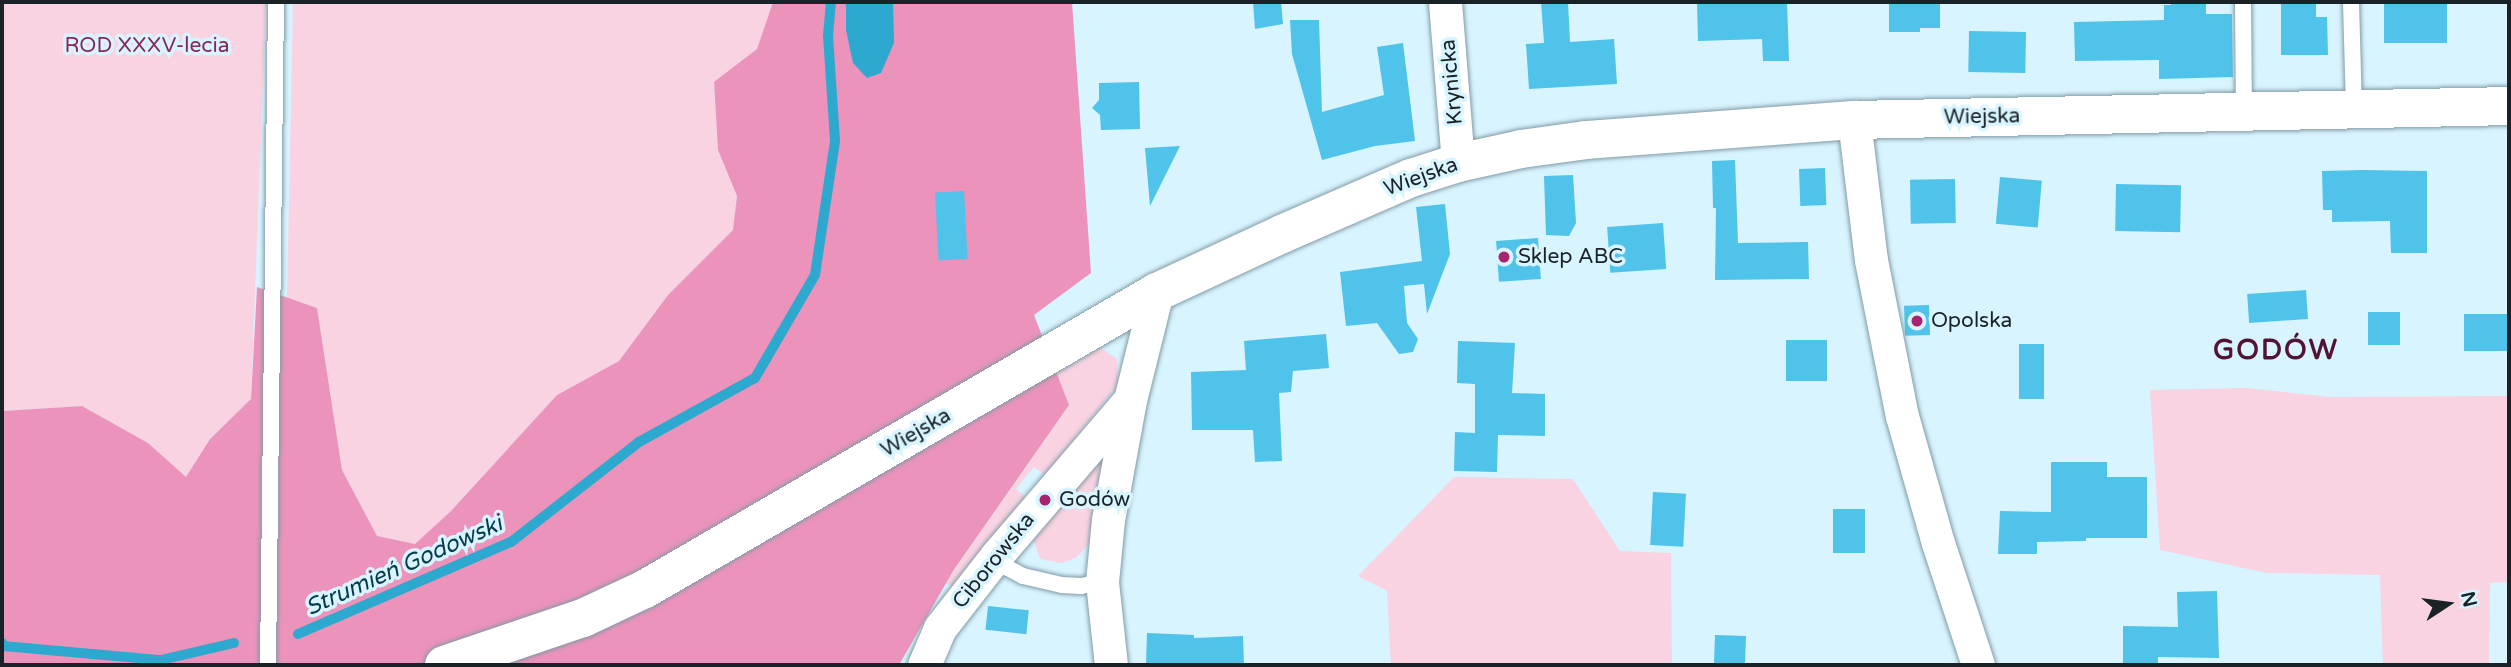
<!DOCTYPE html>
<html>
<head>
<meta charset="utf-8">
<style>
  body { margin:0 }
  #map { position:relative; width:2511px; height:667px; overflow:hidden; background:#d8f4ff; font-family:"Varela Round",sans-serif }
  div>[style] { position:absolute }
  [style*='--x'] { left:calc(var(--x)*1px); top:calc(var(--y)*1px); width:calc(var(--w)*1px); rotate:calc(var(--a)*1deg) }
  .green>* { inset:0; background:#f9d3e2 }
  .forest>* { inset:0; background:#ec93bb }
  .water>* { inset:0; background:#2da8ce }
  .stream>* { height:10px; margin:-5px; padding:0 5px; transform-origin:5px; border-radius:5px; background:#2da8ce }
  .building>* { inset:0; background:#4fc3e9; transform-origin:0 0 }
  .roads { filter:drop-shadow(0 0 2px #829ba5) drop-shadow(0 0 2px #829ba5) }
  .service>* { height:16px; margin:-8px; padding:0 8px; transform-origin:8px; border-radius:8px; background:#fff }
  .minor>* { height:33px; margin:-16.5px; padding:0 16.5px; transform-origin:16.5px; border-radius:16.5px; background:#fff }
  .tertiary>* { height:38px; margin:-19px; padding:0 19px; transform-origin:19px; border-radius:19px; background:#fff }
  .dots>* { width:19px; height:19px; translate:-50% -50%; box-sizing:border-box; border:4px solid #d8f4ff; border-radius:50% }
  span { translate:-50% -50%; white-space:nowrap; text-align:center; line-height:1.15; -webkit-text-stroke:7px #d8f4ff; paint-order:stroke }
  .park-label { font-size:21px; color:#8b255c }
  .street-label { font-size:21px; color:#192327 }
  .poi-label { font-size:21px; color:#192327 }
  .left { translate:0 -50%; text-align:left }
  .water-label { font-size:23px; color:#043a4a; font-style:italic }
  .district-label { font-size:28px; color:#521335; font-weight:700; letter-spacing:2px }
  .frame { position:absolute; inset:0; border:4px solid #192327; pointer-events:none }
  .north { position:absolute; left:2413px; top:569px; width:70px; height:70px; -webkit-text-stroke:5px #d8f4ff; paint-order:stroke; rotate:77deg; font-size:19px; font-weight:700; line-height:28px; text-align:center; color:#192327 }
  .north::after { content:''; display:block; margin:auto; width:24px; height:32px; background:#192327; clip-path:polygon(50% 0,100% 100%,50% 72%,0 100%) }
</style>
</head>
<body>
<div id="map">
  <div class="green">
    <i style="clip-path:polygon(2px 2px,266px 2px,251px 400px,210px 438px,186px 478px,148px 443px,82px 406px,2px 411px)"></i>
    <i style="clip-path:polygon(293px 2px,773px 2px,757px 49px,714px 83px,718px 150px,737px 196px,734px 230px,668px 295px,619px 361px,557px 395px,451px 511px,415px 545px,377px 537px,342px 470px,317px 308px,287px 298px)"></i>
    <i style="clip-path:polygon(1099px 347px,1117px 359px,1118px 385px,1045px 475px,1034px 467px,1016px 489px,1026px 498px,952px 586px,945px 583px,1069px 405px,1053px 365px)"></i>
    <i style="clip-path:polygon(2247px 388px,2330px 397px,2509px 396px,2509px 582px,2490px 583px,2489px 665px,2383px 665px,2380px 575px,2267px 573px,2160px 550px,2150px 390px)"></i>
    <i style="clip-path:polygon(1104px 449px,1094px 538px,1077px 557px,1062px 563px,1040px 559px,1033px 538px)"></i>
    <i style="clip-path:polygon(1454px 477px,1573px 479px,1620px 551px,1671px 553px,1672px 665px,1391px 665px,1387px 591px,1358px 576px)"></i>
  </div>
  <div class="forest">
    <i style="clip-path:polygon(773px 2px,1072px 2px,1091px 273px,1034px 315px,1069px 405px,953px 571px,899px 665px,2px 665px,2px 411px,82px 406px,148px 443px,186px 477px,210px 439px,251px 399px,257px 287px,317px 308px,342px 470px,377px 536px,415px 544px,451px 511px,557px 395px,619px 361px,668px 295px,733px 230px,737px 196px,718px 150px,714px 82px,757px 49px)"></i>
  </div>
  <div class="water">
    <i style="clip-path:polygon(846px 2px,893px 2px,894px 43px,881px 73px,867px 78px,853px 63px,846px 30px)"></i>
  </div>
  <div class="stream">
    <i style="--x:298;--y:634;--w:232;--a:-23.4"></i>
    <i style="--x:511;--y:542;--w:162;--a:-38"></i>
    <i style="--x:639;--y:442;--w:132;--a:-28.9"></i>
    <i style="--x:755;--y:378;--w:119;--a:-59.8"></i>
    <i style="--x:815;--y:275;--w:135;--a:-81.5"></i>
    <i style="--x:835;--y:141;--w:105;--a:-93.8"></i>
    <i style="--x:828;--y:36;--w:34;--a:-85"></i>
    <i style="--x:2;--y:643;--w:3;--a:72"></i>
    <i style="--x:3;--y:646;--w:159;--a:5.1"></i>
    <i style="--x:161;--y:660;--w:75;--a:-13.1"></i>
  </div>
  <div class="building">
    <i style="clip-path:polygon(1253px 2px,1281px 2px,1283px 24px,1255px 29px)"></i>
    <i style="clip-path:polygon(1541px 2px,1568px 2px,1570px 42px,1614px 39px,1617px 84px,1529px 89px,1526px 44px,1544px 43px)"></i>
    <i style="clip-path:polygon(1697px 2px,1787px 2px,1789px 61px,1763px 61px,1762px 39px,1698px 41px)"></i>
    <i style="clip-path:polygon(1889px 2px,1940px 2px,1940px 28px,1920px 28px,1920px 32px,1889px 32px)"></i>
    <i style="clip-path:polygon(2171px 2px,2206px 2px,2206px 14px,2232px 14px,2233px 77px,2159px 79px,2159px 60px,2075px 61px,2074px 22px,2164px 20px,2164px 5px,2171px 5px)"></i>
    <i style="clip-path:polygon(2281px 2px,2316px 3px,2316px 17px,2327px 17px,2328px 55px,2281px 55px)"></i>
    <i style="left:2384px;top:2px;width:63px;height:41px"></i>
    <i style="clip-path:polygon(1290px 20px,1319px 20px,1322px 112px,1384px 95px,1377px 47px,1403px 43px,1415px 141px,1375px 146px,1322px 160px,1292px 54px)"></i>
    <i style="left:1969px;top:31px;width:57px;height:41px;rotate:1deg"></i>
    <i style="clip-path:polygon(1139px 82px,1140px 129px,1101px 130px,1100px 115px,1092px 108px,1099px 100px,1099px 83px)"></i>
    <i style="clip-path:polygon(1180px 146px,1150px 206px,1145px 148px)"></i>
    <i style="clip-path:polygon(1735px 160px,1738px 243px,1808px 242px,1809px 279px,1715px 280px,1716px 208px,1713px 208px,1712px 161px)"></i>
    <i style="left:1825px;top:168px;width:37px;height:26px;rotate:88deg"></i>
    <i style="clip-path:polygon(2363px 170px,2427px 171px,2427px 253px,2391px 253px,2390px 221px,2332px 222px,2332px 210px,2323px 210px,2322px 171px)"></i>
    <i style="clip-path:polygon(1573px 175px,1576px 223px,1569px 236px,1546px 235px,1544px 176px)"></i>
    <i style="left:2000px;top:177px;width:42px;height:47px;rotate:5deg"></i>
    <i style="left:1955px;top:179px;width:44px;height:45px;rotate:89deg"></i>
    <i style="left:2116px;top:184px;width:65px;height:47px;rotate:1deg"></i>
    <i style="left:964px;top:191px;width:68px;height:29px;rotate:87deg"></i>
    <i style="clip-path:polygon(1445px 204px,1450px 254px,1427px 314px,1424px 284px,1404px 286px,1407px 323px,1418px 339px,1413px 352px,1399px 354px,1377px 323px,1346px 326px,1340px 272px,1422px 261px,1416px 207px)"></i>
    <i style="left:1663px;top:223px;width:46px;height:56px;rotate:86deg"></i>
    <i style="left:1538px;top:238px;width:41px;height:42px;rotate:86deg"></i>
    <i style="left:2306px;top:290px;width:29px;height:59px;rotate:86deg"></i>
    <i style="left:1929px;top:305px;width:30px;height:25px;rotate:88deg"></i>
    <i style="left:2368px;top:312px;width:32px;height:33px"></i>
    <i style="left:2464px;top:314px;width:45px;height:37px"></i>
    <i style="clip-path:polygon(1326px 334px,1329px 368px,1293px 371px,1291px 392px,1279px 393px,1282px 461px,1255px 462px,1253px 430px,1192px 430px,1191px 372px,1246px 370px,1244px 341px)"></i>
    <i style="left:1827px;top:340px;width:41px;height:41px;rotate:90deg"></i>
    <i style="clip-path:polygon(1458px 341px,1515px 343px,1512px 393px,1545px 394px,1545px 436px,1498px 435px,1497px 472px,1454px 471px,1455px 432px,1475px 433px,1475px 384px,1457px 383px)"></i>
    <i style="left:2019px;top:344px;width:25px;height:55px"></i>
    <i style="clip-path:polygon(2051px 462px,2107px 462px,2107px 477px,2147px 477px,2147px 538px,2086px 538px,2086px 541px,2037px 542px,2037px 554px,1998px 554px,2000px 511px,2051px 512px)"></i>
    <i style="left:1653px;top:492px;width:33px;height:53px;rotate:3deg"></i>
    <i style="left:1865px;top:509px;width:44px;height:32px;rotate:90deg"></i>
    <i style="clip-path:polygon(2217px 591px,2219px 658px,2158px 657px,2158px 665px,2123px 665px,2123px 626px,2178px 627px,2177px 592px)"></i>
    <i style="left:988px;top:606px;width:41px;height:24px;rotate:6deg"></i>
    <i style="clip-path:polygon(1147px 633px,1194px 635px,1194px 638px,1243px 636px,1244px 665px,1146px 664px)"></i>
    <i style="left:1715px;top:635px;width:31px;height:30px;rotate:2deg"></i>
  </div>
  <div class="roads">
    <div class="service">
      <i style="--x:2243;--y:2;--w:109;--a:89.5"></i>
      <i style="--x:2351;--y:2;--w:107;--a:88.4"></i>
      <i style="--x:997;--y:555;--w:17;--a:50"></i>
      <i style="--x:1008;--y:568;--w:17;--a:28"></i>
      <i style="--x:1023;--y:576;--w:40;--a:13"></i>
      <i style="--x:1062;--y:585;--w:19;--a:3"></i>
      <i style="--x:1081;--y:586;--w:21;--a:-11"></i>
      <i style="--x:268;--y:665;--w:663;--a:-89.31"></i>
    </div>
    <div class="minor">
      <i style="--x:1445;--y:2;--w:162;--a:85.4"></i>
      <i style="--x:1854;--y:120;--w:141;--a:83.1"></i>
      <i style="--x:1871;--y:260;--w:159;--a:78.8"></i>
      <i style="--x:1902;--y:416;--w:132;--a:74.2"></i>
      <i style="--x:1938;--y:543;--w:128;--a:71.8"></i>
      <i style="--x:924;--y:665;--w:40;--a:-66.6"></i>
      <i style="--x:940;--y:628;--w:93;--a:-52"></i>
      <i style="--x:997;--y:555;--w:201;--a:-49.4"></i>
      <i style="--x:1111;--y:665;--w:83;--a:-96.2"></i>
      <i style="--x:1102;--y:582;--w:62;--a:-84.5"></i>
      <i style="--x:1108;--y:520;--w:122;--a:-79.6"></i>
      <i style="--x:1130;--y:400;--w:111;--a:-76"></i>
    </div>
    <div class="tertiary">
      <i style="--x:444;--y:665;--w:147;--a:-18.7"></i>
      <i style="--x:583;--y:618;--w:68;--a:-25.1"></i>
      <i style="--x:645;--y:589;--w:592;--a:-30.12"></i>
      <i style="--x:1157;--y:292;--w:138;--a:-24.9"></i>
      <i style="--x:1282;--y:234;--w:141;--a:-23.5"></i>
      <i style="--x:1411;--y:178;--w:49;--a:-17.7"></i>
      <i style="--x:1458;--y:163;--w:65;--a:-12.5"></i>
      <i style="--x:1521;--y:149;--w:67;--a:-7.8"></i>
      <i style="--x:1587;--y:140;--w:268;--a:-4.3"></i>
      <i style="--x:1854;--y:120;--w:655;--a:-1.22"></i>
    </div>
  </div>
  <div class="dots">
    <i style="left:1504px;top:257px;background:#a9246e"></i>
    <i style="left:1917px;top:321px;background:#a9246e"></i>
    <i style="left:1045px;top:500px;background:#a9246e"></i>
  </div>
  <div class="park-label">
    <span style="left:147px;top:46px">ROD XXXV-lecia</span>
  </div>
  <div class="street-label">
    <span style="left:1452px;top:82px;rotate:-95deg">Krynicka</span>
    <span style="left:1982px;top:117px;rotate:-1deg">Wiejska</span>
    <span style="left:1421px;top:177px;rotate:-20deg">Wiejska</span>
    <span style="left:916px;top:433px;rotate:-30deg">Wiejska</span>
    <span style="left:994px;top:561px;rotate:-51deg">Ciborowska</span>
  </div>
  <div class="poi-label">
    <span class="left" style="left:1518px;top:257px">Sklep ABC</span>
    <span class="left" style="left:1931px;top:321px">Opolska</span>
    <span class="left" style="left:1059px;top:500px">Godów</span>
  </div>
  <div class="water-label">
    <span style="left:404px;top:566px;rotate:-24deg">Strumień Godowski</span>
  </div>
  <div class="district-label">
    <span style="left:2276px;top:350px">GODÓW</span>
  </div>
  <div class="frame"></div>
  <div class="north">N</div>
</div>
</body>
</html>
